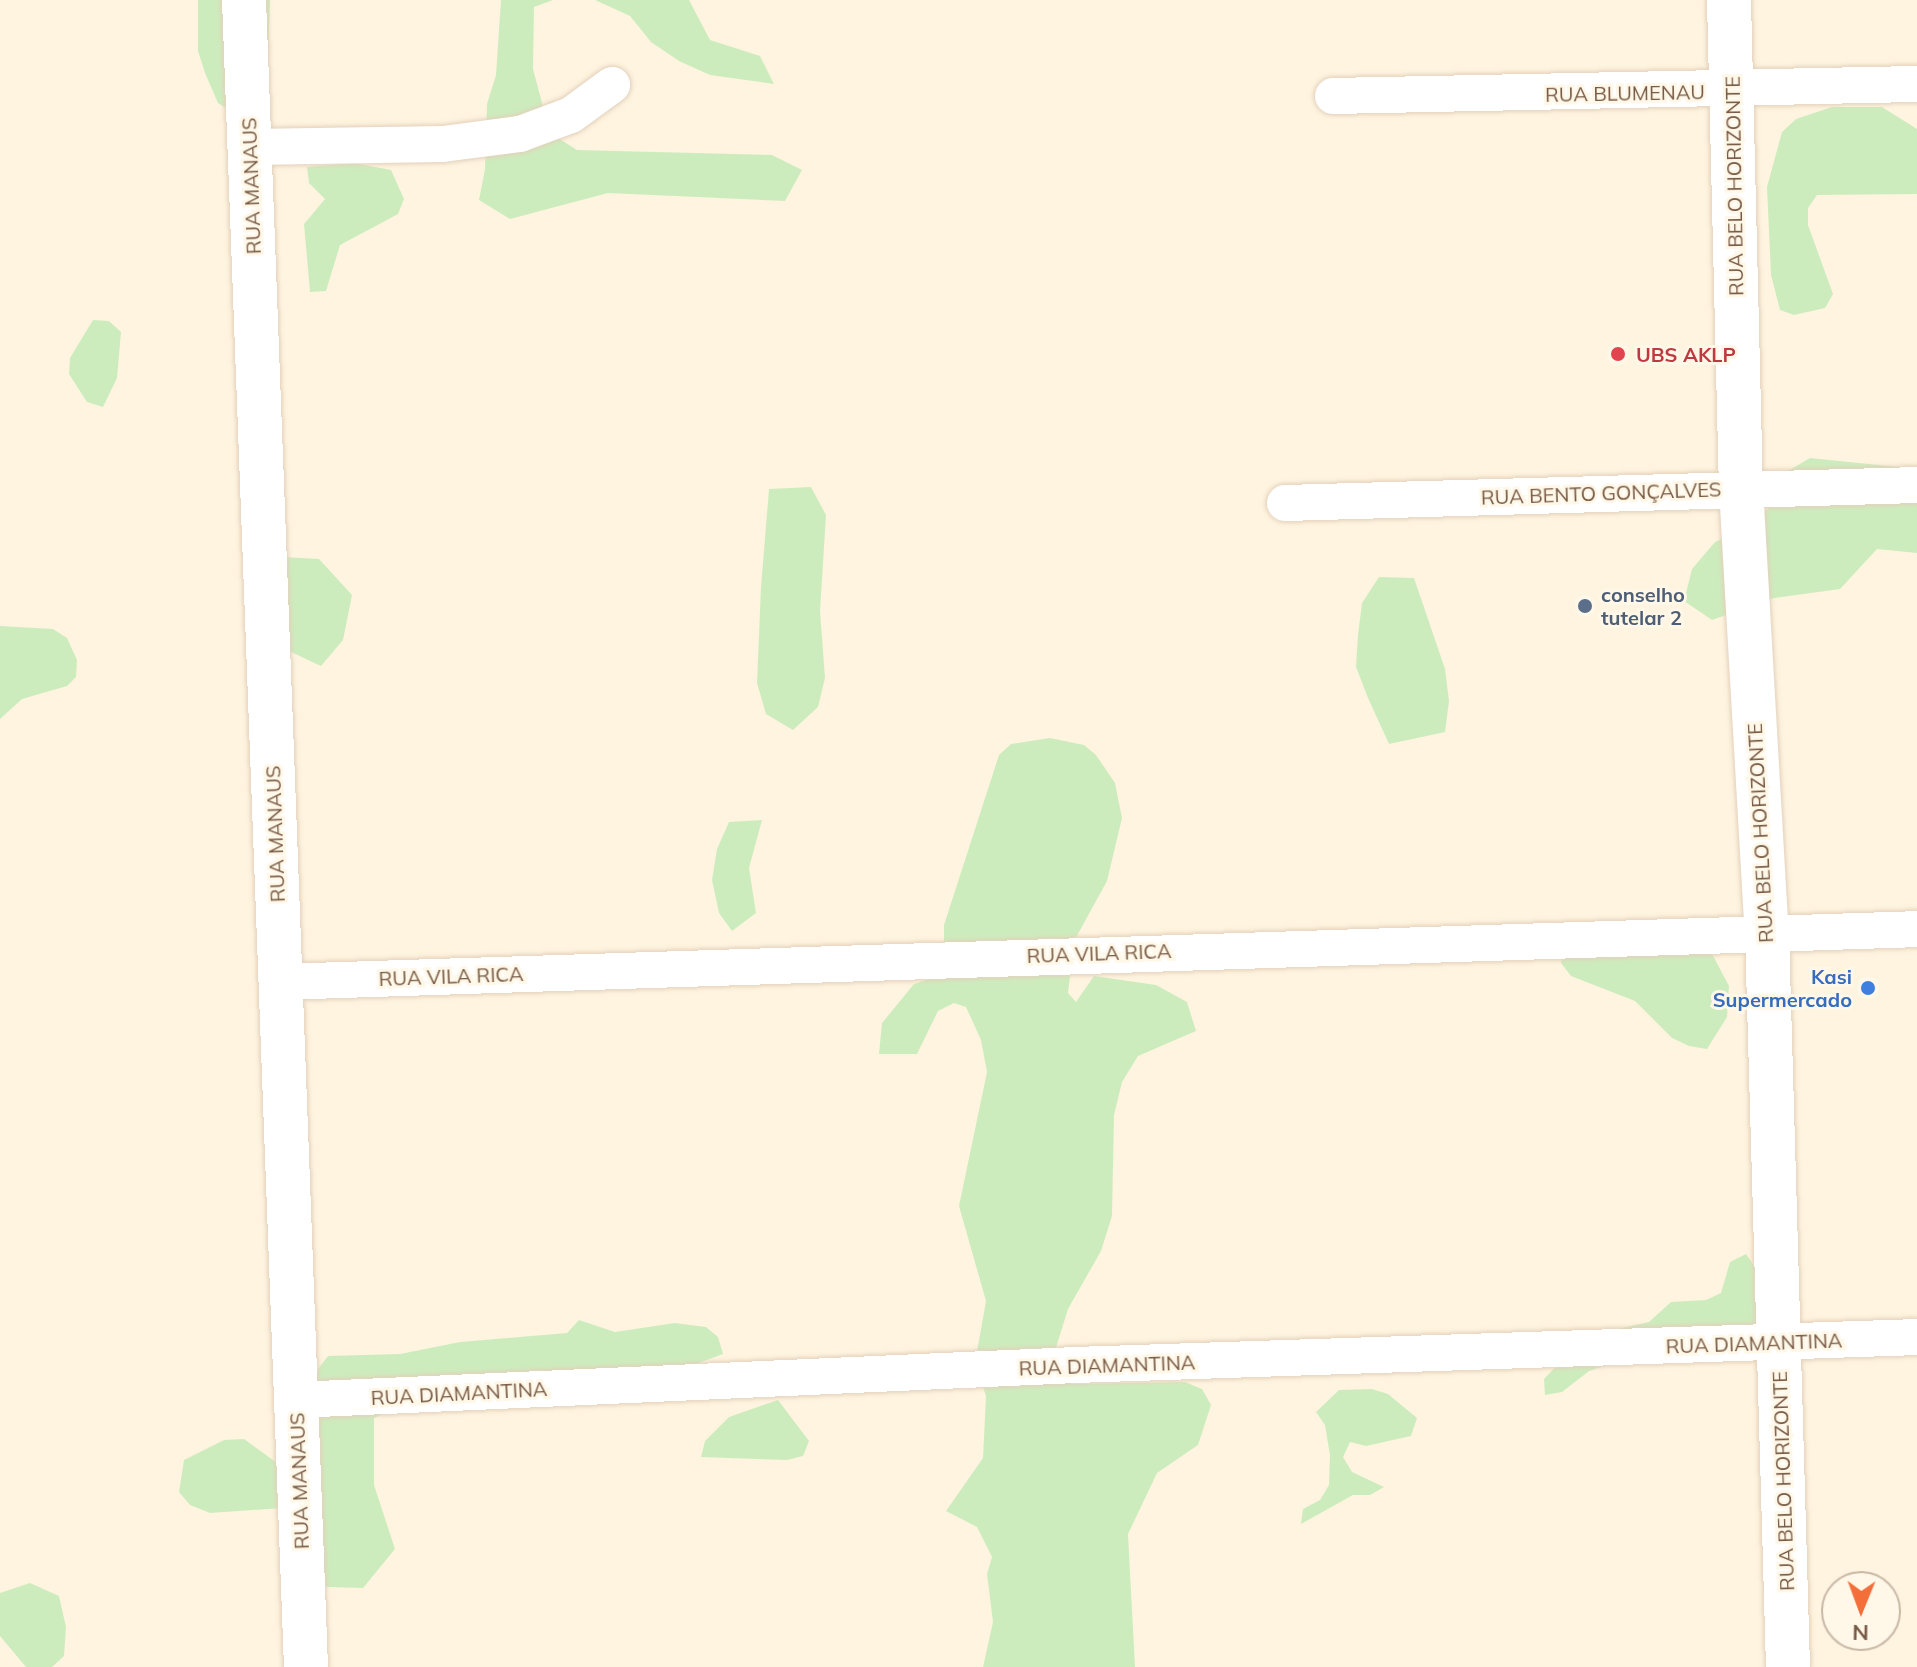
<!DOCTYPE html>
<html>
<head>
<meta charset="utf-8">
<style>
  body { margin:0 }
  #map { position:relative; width:1917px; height:1667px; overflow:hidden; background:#fef4df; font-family:Mulish,sans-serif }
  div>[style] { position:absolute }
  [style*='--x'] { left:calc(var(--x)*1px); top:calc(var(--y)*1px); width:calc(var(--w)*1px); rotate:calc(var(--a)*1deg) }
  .green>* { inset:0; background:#cdecbd }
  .roads { filter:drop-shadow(0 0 2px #e3d0bb) drop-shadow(0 0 2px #e3d0bb) }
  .minor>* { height:36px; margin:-18px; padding:0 18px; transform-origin:18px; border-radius:18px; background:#fff }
  .tertiary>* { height:44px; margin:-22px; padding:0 22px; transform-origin:22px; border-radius:22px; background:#fff }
  .dots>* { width:22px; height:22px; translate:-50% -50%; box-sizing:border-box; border:4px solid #fff7e7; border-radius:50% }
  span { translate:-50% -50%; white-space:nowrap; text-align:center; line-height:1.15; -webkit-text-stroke:6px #fff7e7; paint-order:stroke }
  .street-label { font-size:20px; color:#775a45 }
  .health-label { font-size:20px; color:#be3a42; font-weight:700 }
  .left { translate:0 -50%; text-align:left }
  .service-label { font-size:20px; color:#4e5e75; font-weight:700 }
  .shop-label { font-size:20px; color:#366cbe; font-weight:700 }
  .right { translate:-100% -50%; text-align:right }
  .north { position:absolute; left:1821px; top:1571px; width:80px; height:80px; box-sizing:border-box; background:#fff7e7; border:2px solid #c9b8a6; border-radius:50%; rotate:181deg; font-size:22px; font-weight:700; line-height:32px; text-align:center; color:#775a45 }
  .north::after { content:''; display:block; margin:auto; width:28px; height:36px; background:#f36e39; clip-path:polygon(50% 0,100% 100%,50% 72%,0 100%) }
</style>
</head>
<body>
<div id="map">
  <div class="green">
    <i style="clip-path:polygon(198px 0,270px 0,267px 87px,234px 113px,218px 103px,205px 73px,198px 51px)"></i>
    <i style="clip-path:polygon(501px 0,553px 0,534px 7px,533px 69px,550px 133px,577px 150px,772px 155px,802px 170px,785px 201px,608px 193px,510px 219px,479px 200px,485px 169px,487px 104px,496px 75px)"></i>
    <i style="clip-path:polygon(595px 0,689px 0,710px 40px,760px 56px,774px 84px,710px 75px,679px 61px,651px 42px,630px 16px)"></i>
    <i style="clip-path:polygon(1832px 107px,1882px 107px,1917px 129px,1917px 194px,1817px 195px,1808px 208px,1808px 225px,1833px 294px,1825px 308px,1794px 315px,1780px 310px,1771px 275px,1767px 187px,1782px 132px,1796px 119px)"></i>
    <i style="clip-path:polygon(354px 163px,391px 170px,404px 199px,398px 214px,340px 245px,326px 291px,310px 292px,304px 224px,325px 199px,309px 183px,307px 167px)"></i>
    <i style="clip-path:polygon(93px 320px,109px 321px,121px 332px,117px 378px,103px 407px,87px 402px,69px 374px,70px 358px)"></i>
    <i style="clip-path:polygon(1810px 458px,1917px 469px,1917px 553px,1877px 549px,1840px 589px,1774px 598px,1712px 620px,1684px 601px,1692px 569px,1715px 542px,1743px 529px,1768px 509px,1783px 474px)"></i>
    <i style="clip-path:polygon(811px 487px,826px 515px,820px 611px,825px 678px,818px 707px,793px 730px,766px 714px,757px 683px,761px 587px,769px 489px)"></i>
    <i style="clip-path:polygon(283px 557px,319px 559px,352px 595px,343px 640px,321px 666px,289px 651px)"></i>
    <i style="clip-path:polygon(1379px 577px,1414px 578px,1445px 669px,1449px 701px,1445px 732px,1389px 744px,1368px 698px,1356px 667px,1358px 635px,1362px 603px)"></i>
    <i style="clip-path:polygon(0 626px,53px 629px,67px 638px,77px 660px,76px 677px,67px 686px,22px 699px,0 719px)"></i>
    <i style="clip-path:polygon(1050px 738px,1084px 745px,1096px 755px,1115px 783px,1122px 818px,1107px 881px,1074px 941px,1068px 993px,1076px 1002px,1094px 976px,1156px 985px,1187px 1002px,1196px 1031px,1138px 1056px,1122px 1082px,1114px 1115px,1112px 1216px,1101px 1251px,1068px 1309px,1053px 1357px,1071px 1384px,1185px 1382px,1202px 1389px,1211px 1405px,1198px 1445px,1157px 1473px,1128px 1534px,1135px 1667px,983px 1667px,993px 1622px,987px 1574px,992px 1557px,977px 1527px,946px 1511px,983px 1458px,986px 1396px,975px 1363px,986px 1301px,959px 1206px,987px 1072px,981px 1040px,966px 1007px,954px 1003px,938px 1011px,917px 1054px,879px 1054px,882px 1023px,914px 984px,959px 969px,944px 941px,944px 925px,999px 755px,1011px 744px)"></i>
    <i style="clip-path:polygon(762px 820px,749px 868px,756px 913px,732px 931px,719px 913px,712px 880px,717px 849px,729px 822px)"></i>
    <i style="clip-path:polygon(1563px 951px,1711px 952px,1729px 986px,1727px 1017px,1707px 1049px,1689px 1046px,1672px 1038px,1635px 1001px,1571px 976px,1561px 963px)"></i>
    <i style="clip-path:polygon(1746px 1254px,1755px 1267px,1758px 1315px,1751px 1348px,1741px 1361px,1621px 1360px,1589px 1371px,1562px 1392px,1545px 1395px,1544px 1379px,1566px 1356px,1604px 1332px,1649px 1322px,1671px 1302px,1706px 1300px,1721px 1293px,1730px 1262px)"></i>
    <i style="clip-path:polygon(579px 1320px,615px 1332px,675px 1323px,706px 1327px,718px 1337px,723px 1354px,693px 1365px,390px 1411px,374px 1418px,374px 1485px,395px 1549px,363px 1588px,328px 1587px,311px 1579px,315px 1389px,318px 1369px,328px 1356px,400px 1354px,460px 1342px,567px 1333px)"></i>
    <i style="clip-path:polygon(1372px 1389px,1388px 1394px,1417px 1418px,1411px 1436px,1366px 1446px,1350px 1442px,1343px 1457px,1352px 1472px,1384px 1487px,1370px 1495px,1353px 1495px,1301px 1524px,1303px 1509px,1320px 1500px,1329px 1485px,1330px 1455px,1325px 1425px,1316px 1412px,1339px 1390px)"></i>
    <i style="clip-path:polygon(778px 1400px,809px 1441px,803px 1456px,787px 1460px,701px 1457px,705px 1441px,729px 1417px)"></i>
    <i style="clip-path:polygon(244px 1439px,277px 1463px,283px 1508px,210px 1513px,190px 1505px,179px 1492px,184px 1460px,224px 1440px)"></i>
    <i style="clip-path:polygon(30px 1583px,59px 1596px,66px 1627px,64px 1656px,52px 1667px,26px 1667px,0 1636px,0 1593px)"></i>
  </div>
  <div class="roads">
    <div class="minor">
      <i style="--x:1333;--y:96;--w:584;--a:-1.18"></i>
      <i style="--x:250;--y:147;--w:193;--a:-0.9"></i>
      <i style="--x:443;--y:144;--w:78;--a:-7.4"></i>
      <i style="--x:520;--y:134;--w:54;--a:-20.4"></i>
      <i style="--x:571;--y:115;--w:51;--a:-36.2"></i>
      <i style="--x:1285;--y:503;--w:632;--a:-1.63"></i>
      <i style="--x:280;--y:982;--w:1638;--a:-1.85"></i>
      <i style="--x:296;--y:1400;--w:780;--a:-2.57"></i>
      <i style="--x:1075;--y:1365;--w:842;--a:-1.9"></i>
    </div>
    <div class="tertiary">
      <i style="--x:244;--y:0;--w:1668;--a:87.87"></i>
      <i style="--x:1729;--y:0;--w:488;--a:88.6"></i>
      <i style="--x:1741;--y:488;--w:447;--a:86.7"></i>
      <i style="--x:1767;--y:934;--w:733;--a:88.36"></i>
    </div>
  </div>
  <div class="dots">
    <i style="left:1618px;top:354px;background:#e0444e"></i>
    <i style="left:1585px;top:606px;background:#5c6f8a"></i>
    <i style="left:1868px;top:988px;background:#3f7fe0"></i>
  </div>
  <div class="street-label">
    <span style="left:1625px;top:93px;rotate:-1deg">RUA BLUMENAU</span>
    <span style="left:251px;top:186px;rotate:-92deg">RUA MANAUS</span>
    <span style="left:1734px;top:186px;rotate:-91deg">RUA BELO HORIZONTE</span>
    <span style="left:1601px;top:493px;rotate:-2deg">RUA BENTO GONÇALVES</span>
    <span style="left:1760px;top:833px;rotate:-93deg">RUA BELO HORIZONTE</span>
    <span style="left:275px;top:834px;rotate:-92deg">RUA MANAUS</span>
    <span style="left:1099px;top:953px;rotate:-2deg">RUA VILA RICA</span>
    <span style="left:451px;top:976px;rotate:-2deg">RUA VILA RICA</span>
    <span style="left:1754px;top:1343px;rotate:-2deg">RUA DIAMANTINA</span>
    <span style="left:1107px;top:1365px;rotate:-2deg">RUA DIAMANTINA</span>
    <span style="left:459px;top:1393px;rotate:-3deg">RUA DIAMANTINA</span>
    <span style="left:299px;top:1481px;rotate:-92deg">RUA MANAUS</span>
    <span style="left:1783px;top:1481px;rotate:-92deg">RUA BELO HORIZONTE</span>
  </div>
  <div class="health-label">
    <span class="left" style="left:1636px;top:354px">UBS AKLP</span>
  </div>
  <div class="service-label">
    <span class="left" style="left:1601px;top:606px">conselho<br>tutelar 2</span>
  </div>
  <div class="shop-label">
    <span class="right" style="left:1852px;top:988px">Kasi<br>Supermercado</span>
  </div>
  <div class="north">N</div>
</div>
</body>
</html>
